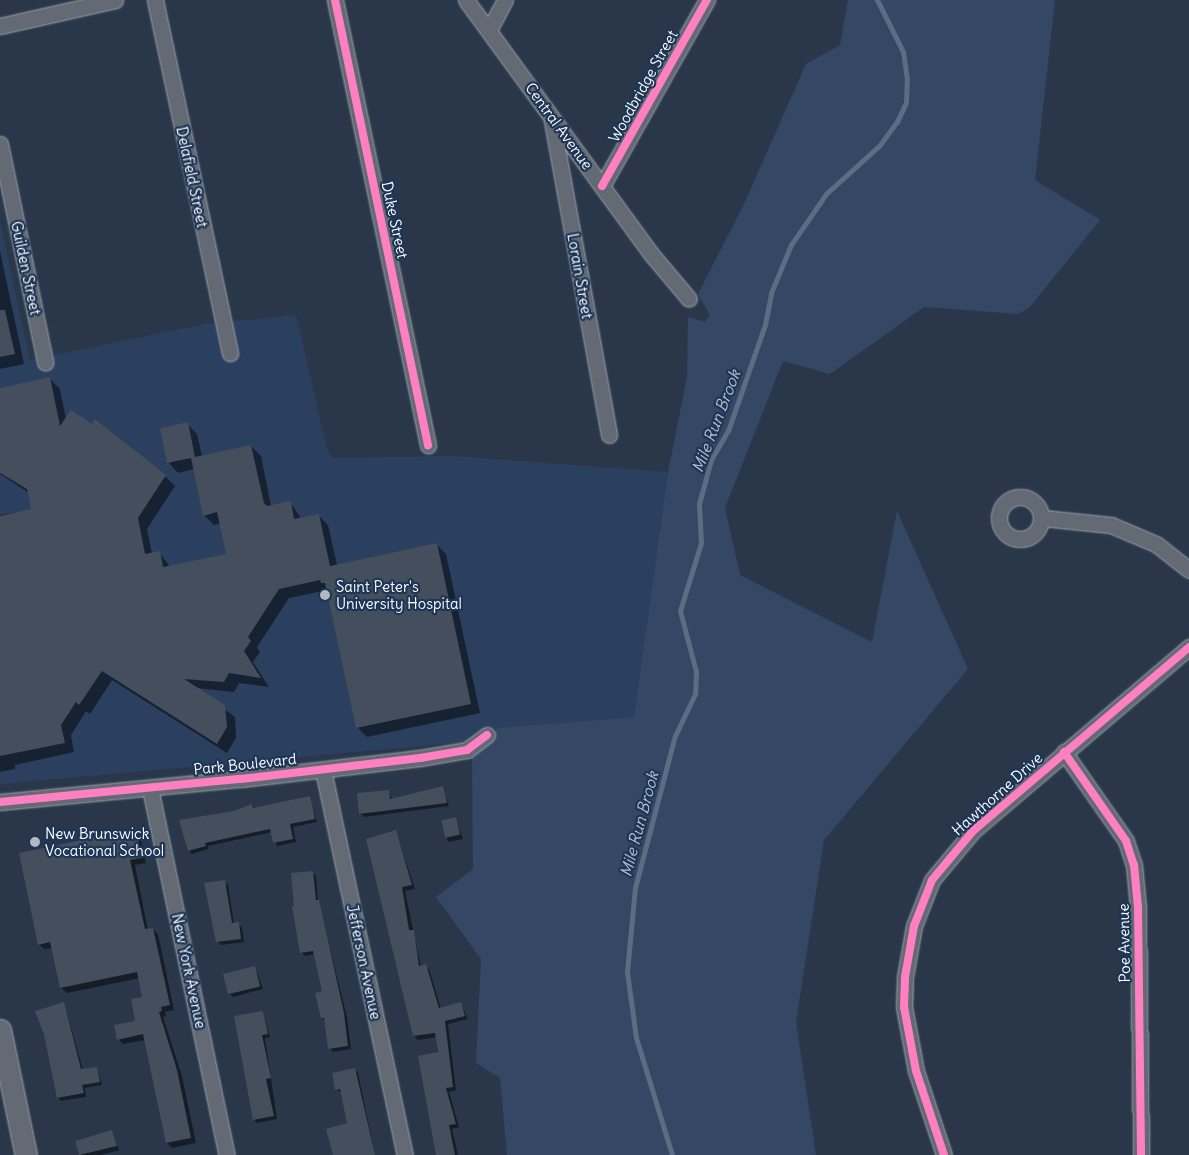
<!DOCTYPE html>
<html>
<head>
<meta charset="utf-8">
<style>
  body { margin:0 }
  #map { position:relative; width:1189px; height:1155px; overflow:hidden; background:#2a374a; font-family:Delius,sans-serif }
  div>[style] { position:absolute }
  [style*='--x'] { left:calc(var(--x)*1px); top:calc(var(--y)*1px); width:calc(var(--w)*1px); rotate:calc(var(--a)*1deg) }
  .built>* { inset:0; background:#2a405e }
  .green>* { inset:0; background:#344865 }
  .shadow>* { inset:0; background:#0007 }
  .stream>* { height:4.5px; margin:-2.25px; padding:0 2.25px; transform-origin:2.25px; border-radius:2.25px; background:#5c6d83 }
  .building>* { inset:0; background:#444e5c; transform-origin:0 0 }
  .roads { filter:drop-shadow(0 0 1px #9fa5ae) drop-shadow(0 0 1px #9fa5ae) }
  .street>* { height:15px; margin:-7.5px; padding:0 7.5px; transform-origin:7.5px; border-radius:7.5px; background:#636a74 }
  .street>.ring { margin:-7.5px; padding:0; box-sizing:content-box; background:none; border:15px solid #636a74; border-radius:50% }
  .secondary>* { height:21px; margin:-10.5px; padding:0 10.5px; transform-origin:10.5px; border-radius:10.5px; background:#636a74 }
  .cycleway>* { height:8px; margin:-4px; padding:0 4px; transform-origin:4px; border-radius:4px; background:#ff80c0 }
  .dots>* { width:14px; height:14px; translate:-50% -50%; box-sizing:border-box; border:2px solid #1d3557; border-radius:50% }
  span { translate:-50% -50%; white-space:nowrap; text-align:center; line-height:1.15; -webkit-text-stroke:4.5px #1d3557; paint-order:stroke }
  .street-label { font-size:15px; color:#fff }
  .poi-label { font-size:15px; color:#fff }
  .left { translate:0 -50%; text-align:left }
  .water-label { font-size:16px; color:#b8c0ca; font-style:italic }
</style>
</head>
<body>
<div id="map">
  <div class="built">
    <i style="clip-path:polygon(0 222px,30px 360px,205px 324px,296px 315px,327px 449px,332px 458px,452px 456px,668px 472px,634px 717px,497px 728px,466px 742px,0 784px)"></i>
  </div>
  <div class="green">
    <i style="clip-path:polygon(848px 0,1055px 0,1035px 180px,1100px 220px,1029px 308px,1018px 314px,924px 307px,830px 374px,783px 361px,725px 508px,740px 575px,872px 642px,897px 511px,968px 669px,824px 840px,796px 1022px,816px 1155px,507px 1155px,500px 1078px,476px 1063px,481px 959px,436px 897px,473px 869px,472px 758px,497px 728px,634px 717px,668px 472px,687px 377px,688px 317px,705px 322px,710px 315px,698px 294px,744px 204px,806px 64px,840px 45px)"></i>
  </div>
  <div class="shadow">
    <i style="clip-path:polygon(0 251px,24px 364px,0 369px)"></i>
    <i style="clip-path:polygon(50px 379px,60px 389px,66px 419px,165px 476px,175px 486px,147px 529px,152px 554px,159px 552px,170px 567px,228px 555px,221px 523px,214px 525px,204px 515px,194px 469px,178px 473px,169px 463px,187px 424px,197px 434px,202px 456px,251px 446px,261px 456px,271px 506px,290px 502px,301px 518px,318px 515px,328px 525px,337px 565px,436px 544px,446px 554px,480px 713px,367px 737px,357px 727px,328px 590px,289px 598px,257px 647px,260px 652px,253px 662px,269px 687px,239px 683px,234px 692px,197px 688px,235px 717px,236px 738px,227px 753px,112px 680px,90px 714px,86px 711px,71px 735px,74px 752px,15px 765px,15px 769px,0 772px,0 515px,32px 510px,29px 493px,0 474px,0 389px)"></i>
    <i style="clip-path:polygon(442px 787px,449px 806px,364px 817px,360px 813px,388px 791px,392px 799px)"></i>
    <i style="clip-path:polygon(309px 798px,317px 822px,293px 827px,296px 842px,277px 846px,272px 832px,208px 846px,208px 849px,192px 854px,189px 850px,235px 812px,252px 805px,255px 809px)"></i>
    <i style="clip-path:polygon(455px 818px,463px 839px,449px 842px,446px 838px)"></i>
    <i style="clip-path:polygon(135px 831px,140px 836px,146px 863px,135px 865px,148px 930px,153px 929px,158px 934px,174px 1010px,165px 1012px,166px 1016px,163px 1017px,182px 1076px,196px 1143px,172px 1148px,167px 1143px,145px 1040px,123px 1044px,118px 1039px,137px 1022px,144px 998px,140px 978px,67px 993px,61px 988px,53px 948px,44px 949px,39px 944px)"></i>
    <i style="clip-path:polygon(396px 832px,415px 889px,405px 891px,421px 967px,429px 969px,441px 1009px,461px 1004px,468px 1019px,448px 1024px,456px 1090px,449px 1092px,459px 1127px,452px 1129px,458px 1155px,439px 1155px,437px 1037px,418px 1040px,414px 1036px,368px 839px)"></i>
    <i style="clip-path:polygon(312px 872px,316px 876px,318px 901px,347px 1017px,351px 1049px,333px 1052px,330px 1048px,326px 1022px,322px 1018px,324px 992px,315px 954px,305px 956px,301px 952px,296px 907px)"></i>
    <i style="clip-path:polygon(224px 882px,228px 885px,234px 924px,242px 927px,244px 942px,221px 945px,217px 941px)"></i>
    <i style="clip-path:polygon(255px 967px,263px 989px,233px 997px,230px 994px)"></i>
    <i style="clip-path:polygon(64px 1003px,83px 1070px,97px 1068px,102px 1085px,85px 1088px,86px 1097px,61px 1101px,58px 1097px)"></i>
    <i style="clip-path:polygon(263px 1012px,270px 1037px,265px 1038px,277px 1119px,257px 1123px,254px 1120px,235px 1017px)"></i>
    <i style="clip-path:polygon(355px 1070px,358px 1073px,375px 1155px,357px 1155px,342px 1093px,337px 1090px)"></i>
    <i style="clip-path:polygon(112px 1132px,119px 1150px,101px 1155px,81px 1155px,77px 1142px)"></i>
  </div>
  <div class="stream">
    <i style="--x:672;--y:1155;--w:122;--a:-107.1"></i>
    <i style="--x:636;--y:1038;--w:67;--a:-97.8"></i>
    <i style="--x:627;--y:972;--w:84;--a:-84.6"></i>
    <i style="--x:635;--y:888;--w:157;--a:-75.3"></i>
    <i style="--x:675;--y:736;--w:47;--a:-64.5"></i>
    <i style="--x:695;--y:694;--w:22;--a:-87"></i>
    <i style="--x:696;--y:672;--w:63;--a:-104.7"></i>
    <i style="--x:680;--y:611;--w:71;--a:-72.8"></i>
    <i style="--x:701;--y:543;--w:39;--a:-93"></i>
    <i style="--x:699;--y:504;--w:46;--a:-74.7"></i>
    <i style="--x:711;--y:460;--w:34;--a:-60"></i>
    <i style="--x:728;--y:431;--w:112;--a:-70.8"></i>
    <i style="--x:765;--y:325;--w:33;--a:-79"></i>
    <i style="--x:771;--y:293;--w:52;--a:-67.4"></i>
    <i style="--x:791;--y:245;--w:62;--a:-55.5"></i>
    <i style="--x:826;--y:194;--w:73;--a:-42.2"></i>
    <i style="--x:880;--y:145;--w:29;--a:-54"></i>
    <i style="--x:897;--y:122;--w:21;--a:-65"></i>
    <i style="--x:906;--y:103;--w:23;--a:-88"></i>
    <i style="--x:907;--y:80;--w:28;--a:-98"></i>
    <i style="--x:903;--y:52;--w:58;--a:-116.6"></i>
  </div>
  <div class="building">
    <i style="clip-path:polygon(0 310px,5px 310px,15px 354px,0 357px)"></i>
    <i style="clip-path:polygon(50px 377px,60px 426px,71px 410px,92px 424px,95px 419px,166px 475px,138px 518px,145px 554px,160px 551px,163px 567px,226px 554px,217px 512px,203px 516px,191px 458px,167px 463px,160px 428px,188px 422px,195px 457px,251px 445px,264px 503px,267px 506px,291px 501px,294px 519px,319px 514px,330px 566px,437px 543px,471px 704px,356px 728px,325px 583px,321px 583px,320px 580px,279px 589px,248px 637px,251px 641px,244px 651px,261px 678px,229px 673px,224px 682px,184px 679px,225px 705px,227px 727px,217px 744px,102px 671px,79px 705px,76px 702px,61px 725px,65px 743px,0 756px,0 516px,31px 509px,27px 489px,0 473px,0 388px)"></i>
    <i style="clip-path:polygon(443px 786px,447px 803px,359px 814px,357px 793px,389px 790px,390px 799px)"></i>
    <i style="clip-path:polygon(310px 796px,315px 819px,290px 824px,293px 839px,273px 843px,270px 829px,205px 843px,206px 846px,188px 851px,179px 820px,234px 811px,252px 804px,253px 808px)"></i>
    <i style="left:456px;top:817px;width:18px;height:15px;rotate:77deg"></i>
    <i style="clip-path:polygon(136px 829px,142px 858px,130px 860px,145px 929px,153px 928px,170px 1005px,161px 1007px,162px 1011px,159px 1012px,177px 1070px,191px 1138px,166px 1143px,143px 1034px,117px 1040px,114px 1025px,135px 1021px,131px 999px,142px 997px,137px 972px,60px 988px,50px 942px,38px 945px,19px 853px)"></i>
    <i style="clip-path:polygon(396px 830px,412px 885px,402px 887px,409px 930px,414px 930px,419px 966px,426px 964px,439px 1008px,461px 1002px,465px 1016px,445px 1021px,453px 1087px,446px 1088px,456px 1124px,449px 1125px,455px 1155px,436px 1155px,418px 1056px,438px 1052px,435px 1033px,413px 1036px,366px 839px)"></i>
    <i style="clip-path:polygon(313px 871px,316px 900px,319px 900px,344px 1013px,348px 1046px,328px 1049px,324px 1018px,321px 1018px,315px 993px,322px 991px,313px 951px,300px 953px,292px 906px,294px 906px,291px 873px)"></i>
    <i style="clip-path:polygon(225px 880px,232px 923px,239px 922px,241px 939px,216px 942px,204px 883px)"></i>
    <i style="left:255px;top:966px;width:21px;height:33px;rotate:76deg"></i>
    <i style="clip-path:polygon(64px 1002px,81px 1069px,97px 1067px,100px 1082px,82px 1085px,84px 1093px,57px 1098px,44px 1034px,35px 1011px)"></i>
    <i style="clip-path:polygon(263px 1011px,268px 1034px,262px 1035px,271px 1078px,266px 1079px,274px 1116px,253px 1120px,234px 1016px)"></i>
    <i style="clip-path:polygon(355px 1068px,375px 1155px,333px 1155px,326px 1129px,347px 1123px,340px 1089px,335px 1090px,332px 1073px)"></i>
    <i style="clip-path:polygon(112px 1130px,117px 1146px,79px 1155px,75px 1141px)"></i>
  </div>
  <div class="roads">
    <div class="street">
      <i style="--x:155;--y:0;--w:361;--a:78"></i>
      <i style="--x:335;--y:0;--w:455;--a:78.2"></i>
      <i style="--x:466;--y:0;--w:316;--a:53.9"></i>
      <i style="--x:652;--y:255;--w:57;--a:49.9"></i>
      <i style="--x:0;--y:26;--w:118;--a:-12.7"></i>
      <i style="--x:489;--y:30;--w:34;--a:-62"></i>
      <i style="--x:552;--y:121;--w:319;--a:79.7"></i>
      <i style="--x:0;--y:144;--w:223;--a:78.3"></i>
      <i style="--x:602;--y:186;--w:214;--a:-60.6"></i>
      <i class="ring" style="left:999px;top:497px;width:27px;height:27px"></i>
      <i style="--x:1043;--y:518;--w:68;--a:5.9"></i>
      <i style="--x:1111;--y:525;--w:49;--a:22.9"></i>
      <i style="--x:1156;--y:544;--w:42;--a:38.2"></i>
      <i style="--x:1064;--y:752;--w:108;--a:55.1"></i>
      <i style="--x:1126;--y:841;--w:25;--a:72"></i>
      <i style="--x:1134;--y:865;--w:42;--a:84.6"></i>
      <i style="--x:1138;--y:907;--w:248;--a:89.3"></i>
      <i style="--x:323;--y:770;--w:394;--a:78"></i>
      <i style="--x:150;--y:788;--w:375;--a:78.2"></i>
      <i style="--x:0;--y:802;--w:242;--a:-5.5"></i>
      <i style="--x:241;--y:779;--w:180;--a:-6.7"></i>
      <i style="--x:420;--y:758;--w:48;--a:-9.7"></i>
      <i style="--x:467;--y:750;--w:25;--a:-37"></i>
      <i style="--x:944;--y:1155;--w:89;--a:-108.4"></i>
      <i style="--x:916;--y:1071;--w:65;--a:-100.6"></i>
      <i style="--x:904;--y:1007;--w:30;--a:-88"></i>
      <i style="--x:905;--y:977;--w:52;--a:-80"></i>
      <i style="--x:914;--y:926;--w:49;--a:-68.6"></i>
      <i style="--x:932;--y:880;--w:64;--a:-50.1"></i>
      <i style="--x:973;--y:831;--w:284;--a:-40.4"></i>
    </div>
    <div class="secondary">
      <i style="--x:0;--y:1030;--w:128;--a:78.3"></i>
    </div>
  </div>
  <div class="cycleway">
    <i style="--x:335;--y:0;--w:455;--a:78.2"></i>
    <i style="--x:602;--y:186;--w:214;--a:-60.6"></i>
    <i style="--x:1064;--y:752;--w:108;--a:55.1"></i>
    <i style="--x:1126;--y:841;--w:25;--a:72"></i>
    <i style="--x:1134;--y:865;--w:42;--a:84.6"></i>
    <i style="--x:1138;--y:907;--w:248;--a:89.3"></i>
    <i style="--x:0;--y:802;--w:242;--a:-5.5"></i>
    <i style="--x:241;--y:779;--w:180;--a:-6.7"></i>
    <i style="--x:420;--y:758;--w:48;--a:-9.7"></i>
    <i style="--x:467;--y:750;--w:25;--a:-37"></i>
    <i style="--x:944;--y:1155;--w:89;--a:-108.4"></i>
    <i style="--x:916;--y:1071;--w:65;--a:-100.6"></i>
    <i style="--x:904;--y:1007;--w:30;--a:-88"></i>
    <i style="--x:905;--y:977;--w:52;--a:-80"></i>
    <i style="--x:914;--y:926;--w:49;--a:-68.6"></i>
    <i style="--x:932;--y:880;--w:64;--a:-50.1"></i>
    <i style="--x:973;--y:831;--w:284;--a:-40.4"></i>
  </div>
  <div class="dots">
    <i style="left:325px;top:595px;background:#b4b9c0"></i>
    <i style="left:35px;top:842px;background:#b4b9c0"></i>
  </div>
  <div class="street-label">
    <span style="left:643px;top:86px;rotate:-61deg">Woodbridge Street</span>
    <span style="left:559px;top:126px;rotate:54deg">Central Avenue</span>
    <span style="left:192px;top:177px;rotate:78deg">Delafield Street</span>
    <span style="left:395px;top:220px;rotate:78deg">Duke Street</span>
    <span style="left:26px;top:268px;rotate:78deg">Guilden Street</span>
    <span style="left:580px;top:276px;rotate:80deg">Lorain Street</span>
    <span style="left:245px;top:764px;rotate:-6deg">Park Boulevard</span>
    <span style="left:997px;top:794px;rotate:-42deg">Hawthorne Drive</span>
    <span style="left:1124px;top:943px;rotate:-91deg">Poe Avenue</span>
    <span style="left:364px;top:962px;rotate:78deg">Jefferson Avenue</span>
    <span style="left:189px;top:971px;rotate:78deg">New York Avenue</span>
  </div>
  <div class="poi-label">
    <span class="left" style="left:336px;top:595px">Saint Peter's<br>University Hospital</span>
    <span class="left" style="left:45px;top:842px">New Brunswick<br>Vocational School</span>
  </div>
  <div class="water-label">
    <span style="left:716px;top:421px;rotate:-69deg">Mile Run Brook</span>
    <span style="left:639px;top:824px;rotate:-75deg">Mile Run Brook</span>
  </div>
</div>
</body>
</html>
